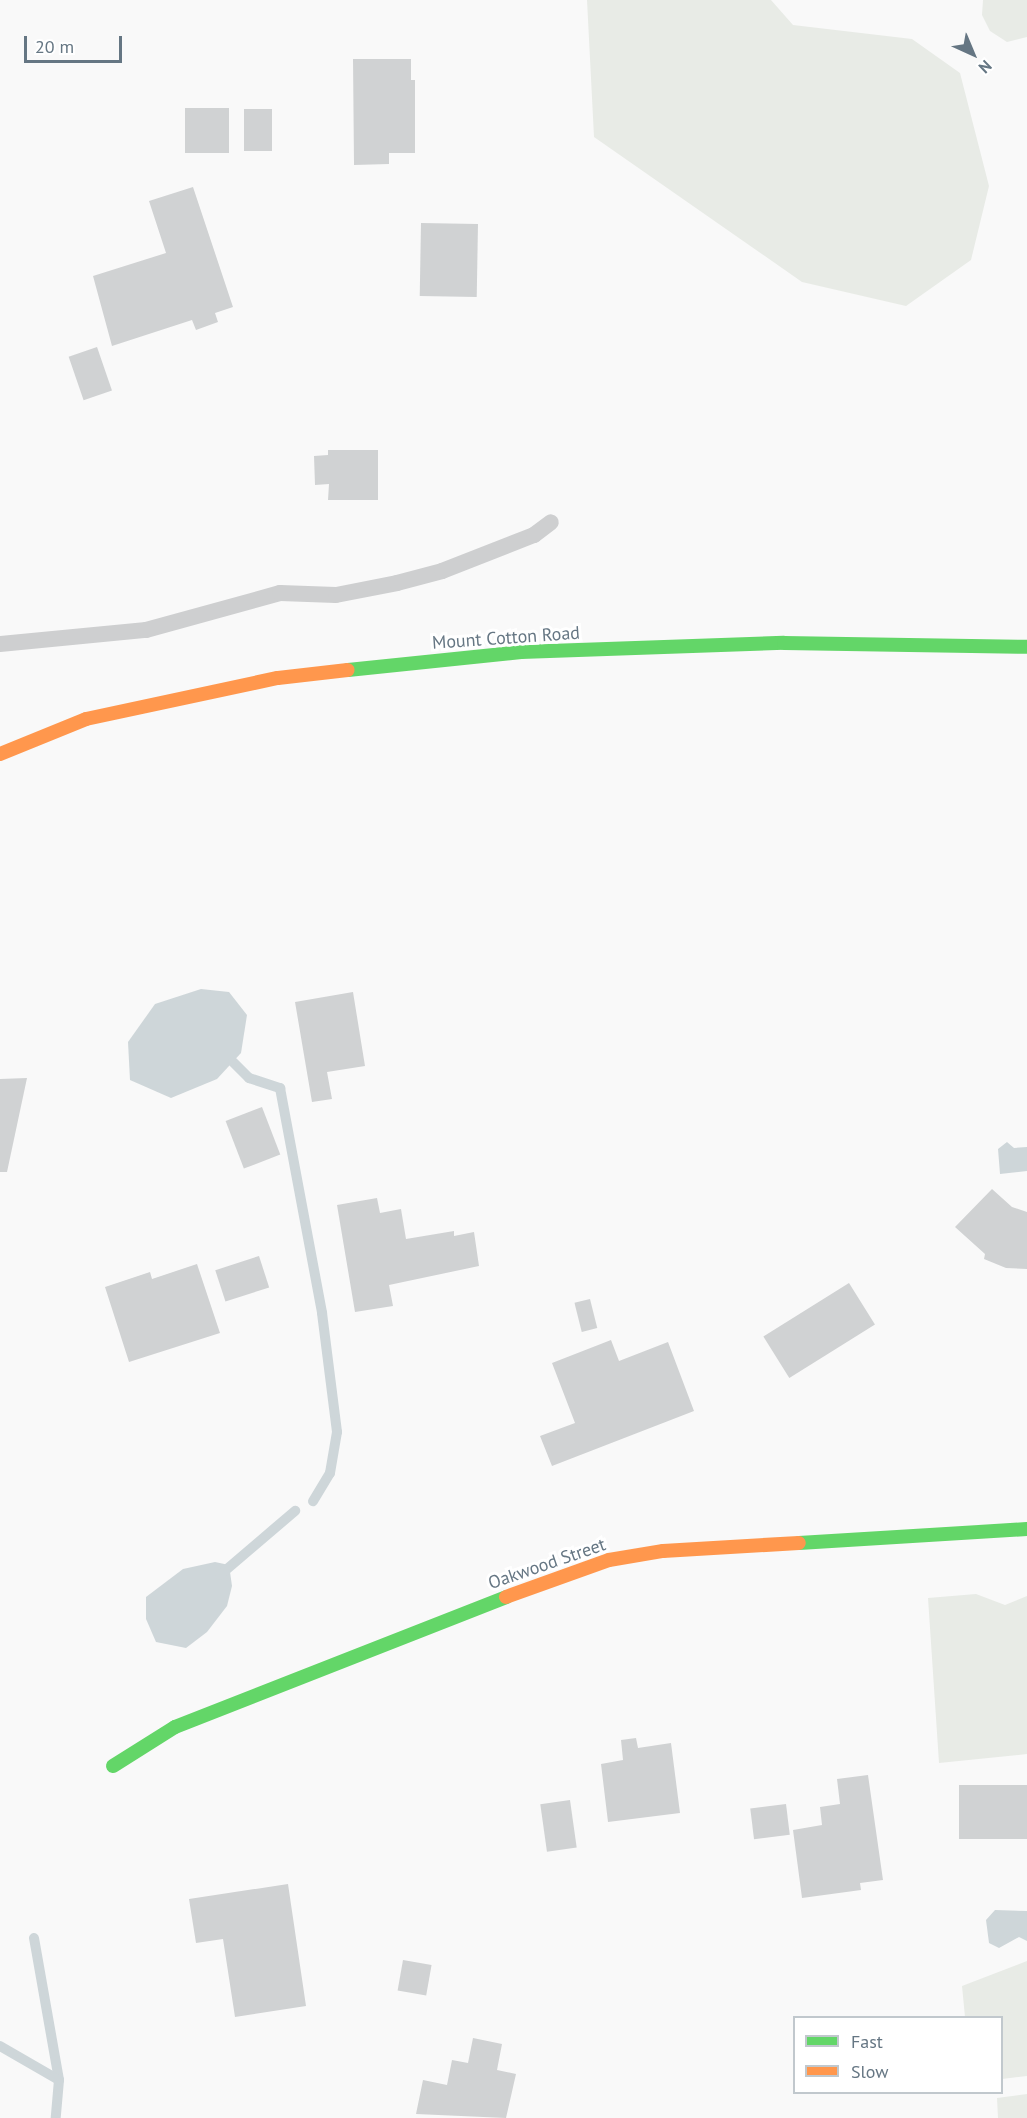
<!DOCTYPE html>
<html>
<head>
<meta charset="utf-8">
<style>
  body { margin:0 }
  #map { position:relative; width:1027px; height:2118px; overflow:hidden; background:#f9f9f9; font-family:"PT Sans",sans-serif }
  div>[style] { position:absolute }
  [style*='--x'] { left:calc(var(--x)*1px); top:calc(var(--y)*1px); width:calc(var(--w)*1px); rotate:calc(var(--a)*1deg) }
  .green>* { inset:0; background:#e8ebe6 }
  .water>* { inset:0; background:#ced6d9 }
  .stream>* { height:10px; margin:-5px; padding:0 5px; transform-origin:5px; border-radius:5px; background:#ced6d9 }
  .building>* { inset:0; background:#d0d2d3; transform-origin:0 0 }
  .lane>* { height:16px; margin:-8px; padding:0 8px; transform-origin:8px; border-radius:8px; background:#cecfd0 }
  .fast>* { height:14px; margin:-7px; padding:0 7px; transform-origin:7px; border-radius:7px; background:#63d668 }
  .slow>* { height:14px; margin:-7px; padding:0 7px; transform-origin:7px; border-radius:7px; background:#ff974d }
  span { translate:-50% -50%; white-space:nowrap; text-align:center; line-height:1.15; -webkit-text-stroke:6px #fff; paint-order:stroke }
  .street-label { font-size:18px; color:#657683 }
  .legend { position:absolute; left:793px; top:2016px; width:210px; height:78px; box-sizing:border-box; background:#fff; border:2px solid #c1c8cd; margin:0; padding:8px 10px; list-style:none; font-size:18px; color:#657683 }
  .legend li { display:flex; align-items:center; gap:12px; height:30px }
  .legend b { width:30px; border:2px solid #c1c8cd }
  .north { position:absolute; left:943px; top:24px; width:60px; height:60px; -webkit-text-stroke:4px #fff; paint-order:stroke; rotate:136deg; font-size:16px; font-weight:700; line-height:24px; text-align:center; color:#657683 }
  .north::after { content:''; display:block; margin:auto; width:21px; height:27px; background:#657683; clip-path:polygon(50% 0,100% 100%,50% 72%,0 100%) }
  .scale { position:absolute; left:24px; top:36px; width:98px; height:27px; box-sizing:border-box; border:3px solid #657683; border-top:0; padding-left:8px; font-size:18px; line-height:21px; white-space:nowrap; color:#657683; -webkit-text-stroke:4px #fff; paint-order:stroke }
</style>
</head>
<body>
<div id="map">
  <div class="green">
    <i style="clip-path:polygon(587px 0,771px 0,793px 25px,912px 39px,960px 73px,989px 186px,971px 260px,906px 306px,802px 282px,594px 137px)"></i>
    <i style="clip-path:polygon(983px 0,1027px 0,1027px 37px,1007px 42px,990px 31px,982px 15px)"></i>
    <i style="clip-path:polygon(976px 1594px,1005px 1605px,1027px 1596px,1027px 1754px,939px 1763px,928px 1598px)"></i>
    <i style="clip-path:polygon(1027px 1961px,1027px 2076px,1002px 2079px,1002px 2018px,965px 2017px,962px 1986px)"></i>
    <i style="clip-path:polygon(1027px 2094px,1027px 2118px,998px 2118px,997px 2098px)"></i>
  </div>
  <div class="water">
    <i style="clip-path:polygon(201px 989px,229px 992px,247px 1015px,241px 1053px,217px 1079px,171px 1098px,130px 1080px,128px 1042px,155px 1004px)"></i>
    <i style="clip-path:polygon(1007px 1142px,1014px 1148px,1027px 1147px,1027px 1171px,1000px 1174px,998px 1149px)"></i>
    <i style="clip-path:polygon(215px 1562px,229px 1565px,232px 1586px,227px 1606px,207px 1632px,186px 1648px,156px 1642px,146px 1619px,146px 1597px,183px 1569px)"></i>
    <i style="clip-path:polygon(995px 1910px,1027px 1911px,1027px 1941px,1019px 1937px,999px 1948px,989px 1943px,986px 1920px)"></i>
  </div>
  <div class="stream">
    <i style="--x:233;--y:1062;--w:23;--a:45"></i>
    <i style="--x:249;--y:1078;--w:33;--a:18"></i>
    <i style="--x:280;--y:1088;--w:229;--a:79.4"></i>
    <i style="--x:322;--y:1313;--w:120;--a:82.8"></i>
    <i style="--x:337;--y:1432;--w:42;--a:99.7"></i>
    <i style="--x:330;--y:1473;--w:33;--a:121"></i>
    <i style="--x:220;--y:1575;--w:99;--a:-40.5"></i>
    <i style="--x:34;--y:1938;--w:144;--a:80"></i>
    <i style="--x:59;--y:2080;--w:38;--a:95"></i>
    <i style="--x:0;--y:2046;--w:68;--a:30"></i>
  </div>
  <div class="building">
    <i style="clip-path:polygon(353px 59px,411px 59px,411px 80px,415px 80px,415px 153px,389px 153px,389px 164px,354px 165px)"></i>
    <i style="left:185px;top:108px;width:44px;height:45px"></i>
    <i style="left:244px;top:109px;width:28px;height:42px"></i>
    <i style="clip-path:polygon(193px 187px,233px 307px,215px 313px,218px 322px,196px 330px,192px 320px,112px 346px,93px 276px,166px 253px,149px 201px)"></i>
    <i style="left:421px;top:223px;width:57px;height:73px;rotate:1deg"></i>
    <i style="left:97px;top:347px;width:46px;height:30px;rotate:71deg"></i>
    <i style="clip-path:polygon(328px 450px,378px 450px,378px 500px,328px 500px,329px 484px,315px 485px,314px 456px,328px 455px)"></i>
    <i style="clip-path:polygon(353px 992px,365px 1066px,327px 1072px,332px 1099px,312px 1102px,295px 1002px)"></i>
    <i style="clip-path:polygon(27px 1078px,7px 1172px,0 1172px,0 1079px)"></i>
    <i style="left:262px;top:1107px;width:51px;height:39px;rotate:69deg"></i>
    <i style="clip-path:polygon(992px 1189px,1012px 1207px,1027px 1212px,1027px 1269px,1006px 1268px,984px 1259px,985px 1254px,955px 1227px)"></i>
    <i style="clip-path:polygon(377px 1198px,380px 1213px,401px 1209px,406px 1239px,454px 1231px,454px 1236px,474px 1232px,479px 1266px,389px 1285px,393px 1306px,355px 1312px,337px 1205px)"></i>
    <i style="left:259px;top:1256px;width:33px;height:46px;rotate:72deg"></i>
    <i style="clip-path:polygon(197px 1264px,220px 1333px,129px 1362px,105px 1287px,150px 1272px,152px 1279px)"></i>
    <i style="left:849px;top:1283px;width:49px;height:101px;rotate:58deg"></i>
    <i style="left:590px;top:1299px;width:30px;height:16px;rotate:76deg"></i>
    <i style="clip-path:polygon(611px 1340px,619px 1361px,668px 1342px,694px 1411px,552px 1466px,540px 1436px,575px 1423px,552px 1363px)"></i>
    <i style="clip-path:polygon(636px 1738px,638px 1748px,671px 1743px,680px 1813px,608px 1822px,601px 1764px,623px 1760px,621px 1740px)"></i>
    <i style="clip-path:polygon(868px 1775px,883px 1880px,860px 1883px,861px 1890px,802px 1898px,793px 1830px,822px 1825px,820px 1807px,840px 1804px,837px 1779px)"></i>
    <i style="left:1027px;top:1785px;width:54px;height:68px;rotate:90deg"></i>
    <i style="left:570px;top:1800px;width:48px;height:30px;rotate:82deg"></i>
    <i style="left:786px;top:1804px;width:31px;height:36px;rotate:83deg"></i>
    <i style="clip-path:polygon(288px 1884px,306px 2006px,235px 2017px,223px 1939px,196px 1943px,189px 1899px)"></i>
    <i style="left:403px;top:1960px;width:29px;height:31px;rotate:10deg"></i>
    <i style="clip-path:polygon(473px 2038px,502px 2044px,497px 2070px,516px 2074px,506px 2118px,416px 2114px,423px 2080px,447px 2085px,452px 2060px,468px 2063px)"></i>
  </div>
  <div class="lane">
    <i style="--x:0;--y:644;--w:147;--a:-5.5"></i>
    <i style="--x:146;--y:630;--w:139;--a:-15.4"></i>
    <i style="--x:280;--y:593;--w:56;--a:2"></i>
    <i style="--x:336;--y:595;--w:62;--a:-11.1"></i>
    <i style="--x:397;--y:583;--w:47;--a:-14.9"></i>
    <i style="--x:442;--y:571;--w:99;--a:-21.4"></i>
    <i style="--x:534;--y:535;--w:21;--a:-37"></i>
  </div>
  <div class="fast">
    <i style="--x:348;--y:670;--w:174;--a:-5.9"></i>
    <i style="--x:521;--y:652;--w:263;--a:-2"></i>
    <i style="--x:784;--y:643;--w:243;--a:0.9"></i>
    <i style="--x:799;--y:1543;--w:228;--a:-3.5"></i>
    <i style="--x:113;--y:1766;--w:73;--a:-32.2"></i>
    <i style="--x:175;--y:1727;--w:356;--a:-21.4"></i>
  </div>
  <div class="slow">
    <i style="--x:0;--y:754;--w:93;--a:-22.1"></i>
    <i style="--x:86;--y:719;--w:196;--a:-12.1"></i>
    <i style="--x:278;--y:678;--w:70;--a:-6.5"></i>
    <i style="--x:506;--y:1597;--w:109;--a:-19.8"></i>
    <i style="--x:609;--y:1560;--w:55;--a:-9.5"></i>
    <i style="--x:663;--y:1551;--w:136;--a:-3.4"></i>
  </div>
  <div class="street-label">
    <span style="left:506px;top:638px;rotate:-4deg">Mount Cotton Road</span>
    <span style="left:547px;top:1564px;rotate:-19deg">Oakwood Street</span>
  </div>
  <ul class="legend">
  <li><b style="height:8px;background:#63d668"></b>Fast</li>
  <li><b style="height:8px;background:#ff974d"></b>Slow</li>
  </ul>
  <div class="north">N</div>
  <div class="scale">20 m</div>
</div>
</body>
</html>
